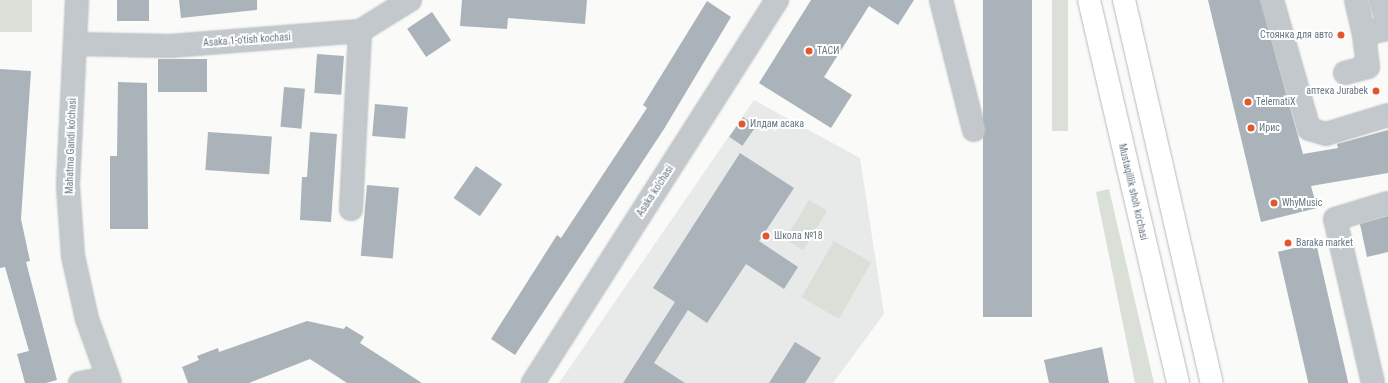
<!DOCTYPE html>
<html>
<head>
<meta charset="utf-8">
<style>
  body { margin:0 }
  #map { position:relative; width:1388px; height:383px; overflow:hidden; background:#fafaf8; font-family:"Roboto Condensed",sans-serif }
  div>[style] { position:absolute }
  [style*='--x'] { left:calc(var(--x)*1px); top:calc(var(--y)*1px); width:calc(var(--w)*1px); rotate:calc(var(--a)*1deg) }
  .built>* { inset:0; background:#e8e9e9 }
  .green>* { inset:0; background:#dadfd7; transform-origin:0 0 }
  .building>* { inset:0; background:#aab3b9; transform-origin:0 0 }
  .roads { filter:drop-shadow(0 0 1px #b5babe) drop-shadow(0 0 1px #b5babe) }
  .minor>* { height:22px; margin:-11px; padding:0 11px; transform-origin:11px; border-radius:11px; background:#c3c8cc }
  .major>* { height:22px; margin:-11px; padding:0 11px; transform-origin:11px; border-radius:11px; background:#fff }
  .dots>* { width:11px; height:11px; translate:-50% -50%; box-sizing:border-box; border:2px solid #fff; border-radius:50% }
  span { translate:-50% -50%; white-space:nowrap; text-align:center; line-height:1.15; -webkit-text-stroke:4px #fff; paint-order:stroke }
  .poi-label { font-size:10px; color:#657683 }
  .right { translate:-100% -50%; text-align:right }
  .left { translate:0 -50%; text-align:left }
  .street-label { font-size:10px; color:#657683 }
</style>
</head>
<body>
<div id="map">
  <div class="built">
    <i style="clip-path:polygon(754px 100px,860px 158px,884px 314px,833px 383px,559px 383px)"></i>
  </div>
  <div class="green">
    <i style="left:0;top:0;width:32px;height:32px"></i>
    <i style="left:1052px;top:0;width:16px;height:131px"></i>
    <i style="clip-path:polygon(1109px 189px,1154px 383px,1135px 383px,1096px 192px)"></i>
    <i style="left:809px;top:200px;width:21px;height:46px;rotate:31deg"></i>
    <i style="left:834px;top:241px;width:43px;height:65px;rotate:30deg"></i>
  </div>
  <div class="building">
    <i style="left:117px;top:0;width:32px;height:21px"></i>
    <i style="clip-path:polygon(179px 0,257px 0,257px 10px,181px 18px)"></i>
    <i style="clip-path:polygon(462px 0,587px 0,585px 24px,508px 18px,507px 29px,460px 26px)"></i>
    <i style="clip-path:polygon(811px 0,914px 0,898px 25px,869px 6px,824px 77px,852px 95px,831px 128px,759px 83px)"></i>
    <i style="left:983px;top:0;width:49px;height:317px"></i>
    <i style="clip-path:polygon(1208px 0,1260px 0,1303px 154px,1338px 148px,1337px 144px,1388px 130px,1388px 173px,1311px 186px,1317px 208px,1261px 222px)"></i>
    <i style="clip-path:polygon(707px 1px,731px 17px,664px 129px,515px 355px,491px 339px,557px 235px,561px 238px,647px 108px,643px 105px)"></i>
    <i style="left:432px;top:12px;width:34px;height:30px;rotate:56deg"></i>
    <i style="left:317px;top:54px;width:27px;height:39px;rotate:4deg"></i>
    <i style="left:158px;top:59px;width:49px;height:33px"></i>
    <i style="clip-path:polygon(0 69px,31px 71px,21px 219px,30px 261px,26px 262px,57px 380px,46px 383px,25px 383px,17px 354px,29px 351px,5px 267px,0 268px)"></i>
    <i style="clip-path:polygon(118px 82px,147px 83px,148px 229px,110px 229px,110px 156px,117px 156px)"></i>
    <i style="left:284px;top:87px;width:21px;height:40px;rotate:5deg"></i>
    <i style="left:375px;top:104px;width:33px;height:32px;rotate:5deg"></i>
    <i style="left:743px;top:117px;width:16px;height:24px;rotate:35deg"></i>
    <i style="left:208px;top:132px;width:64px;height:38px;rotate:4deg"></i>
    <i style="clip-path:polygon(310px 132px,337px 134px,331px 222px,300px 220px,302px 177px,307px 177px)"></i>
    <i style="clip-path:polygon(740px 153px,794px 188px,759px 241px,798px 267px,784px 289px,746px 264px,707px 323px,688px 310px,654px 363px,685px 383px,623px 383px,675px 302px,653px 288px)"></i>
    <i style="left:476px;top:166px;width:32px;height:39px;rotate:35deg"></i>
    <i style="left:367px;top:185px;width:32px;height:71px;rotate:5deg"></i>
    <i style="clip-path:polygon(1388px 216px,1388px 252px,1367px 257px,1360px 224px)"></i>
    <i style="left:1316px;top:243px;width:144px;height:39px;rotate:77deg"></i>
    <i style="clip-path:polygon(307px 321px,344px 329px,346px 326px,364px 337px,360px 343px,422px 383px,347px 383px,310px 359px,249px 383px,188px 383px,182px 367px,199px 360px,197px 356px,218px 348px,219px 352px)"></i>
    <i style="clip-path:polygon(795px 342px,821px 358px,805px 383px,769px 383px)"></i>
    <i style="clip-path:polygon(1102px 347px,1109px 383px,1049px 383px,1044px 360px)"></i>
  </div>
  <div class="roads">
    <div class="minor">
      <i style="--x:77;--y:0;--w:186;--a:92.8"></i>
      <i style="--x:68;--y:186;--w:70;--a:85.9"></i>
      <i style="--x:73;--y:256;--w:65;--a:77.5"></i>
      <i style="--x:87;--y:319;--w:68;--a:70.2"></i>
      <i style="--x:941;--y:0;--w:134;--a:75.8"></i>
      <i style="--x:1272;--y:0;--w:134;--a:74"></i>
      <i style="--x:1309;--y:129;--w:18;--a:16"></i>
      <i style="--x:1326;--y:134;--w:65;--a:-17"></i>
      <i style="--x:1356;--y:0;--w:35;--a:77"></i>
      <i style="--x:1381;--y:0;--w:26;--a:74"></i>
      <i style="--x:75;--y:44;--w:95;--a:1.2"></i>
      <i style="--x:170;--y:46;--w:191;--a:-4.5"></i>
      <i style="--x:360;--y:31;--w:59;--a:-31.8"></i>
      <i style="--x:1345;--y:73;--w:24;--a:-15"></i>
      <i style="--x:1368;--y:67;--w:33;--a:-97"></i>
      <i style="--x:1364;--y:34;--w:25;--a:-12"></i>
      <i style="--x:351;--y:209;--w:178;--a:-87.1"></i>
      <i style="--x:80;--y:383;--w:28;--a:-10"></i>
      <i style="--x:533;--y:383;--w:454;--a:-57.5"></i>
      <i style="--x:1373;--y:383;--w:168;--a:-103"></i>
      <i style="--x:1335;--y:219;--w:55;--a:-16.8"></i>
    </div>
    <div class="major">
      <i style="--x:1089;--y:0;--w:393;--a:76.9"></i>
      <i style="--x:1124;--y:0;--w:393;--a:77.1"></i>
    </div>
  </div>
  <div class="dots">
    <i style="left:1341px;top:35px;background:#e4572e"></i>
    <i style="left:809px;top:51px;background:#e4572e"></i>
    <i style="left:1376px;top:91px;background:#e4572e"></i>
    <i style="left:1248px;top:102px;background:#e4572e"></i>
    <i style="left:742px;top:124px;background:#e4572e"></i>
    <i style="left:1251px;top:128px;background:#e4572e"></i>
    <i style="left:1274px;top:203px;background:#e4572e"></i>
    <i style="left:766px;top:236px;background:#e4572e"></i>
    <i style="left:1288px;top:243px;background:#e4572e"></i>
  </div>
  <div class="poi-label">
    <span class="right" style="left:1333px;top:35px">Стоянка для авто</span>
    <span class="left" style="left:817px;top:51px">ТАСИ</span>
    <span class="right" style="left:1368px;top:91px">аптека Jurabek</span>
    <span class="left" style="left:1256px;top:102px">TelematiX</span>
    <span class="left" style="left:750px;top:124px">Илдам асака</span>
    <span class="left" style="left:1259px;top:128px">Ирис</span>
    <span class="left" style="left:1282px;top:203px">WhyMusic</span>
    <span class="left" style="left:774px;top:236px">Школа №18</span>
    <span class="left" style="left:1296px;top:243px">Baraka market</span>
  </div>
  <div class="street-label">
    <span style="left:247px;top:40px;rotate:-4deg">Asaka 1-o'tish kochasi</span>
    <span style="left:71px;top:146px;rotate:-88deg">Mahatma Gandi ko'chasi</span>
    <span style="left:655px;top:191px;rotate:-57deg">Asaka ko'chasi</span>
    <span style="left:1133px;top:192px;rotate:77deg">Mustaqillik shoh ko'chasi</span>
  </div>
</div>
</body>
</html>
